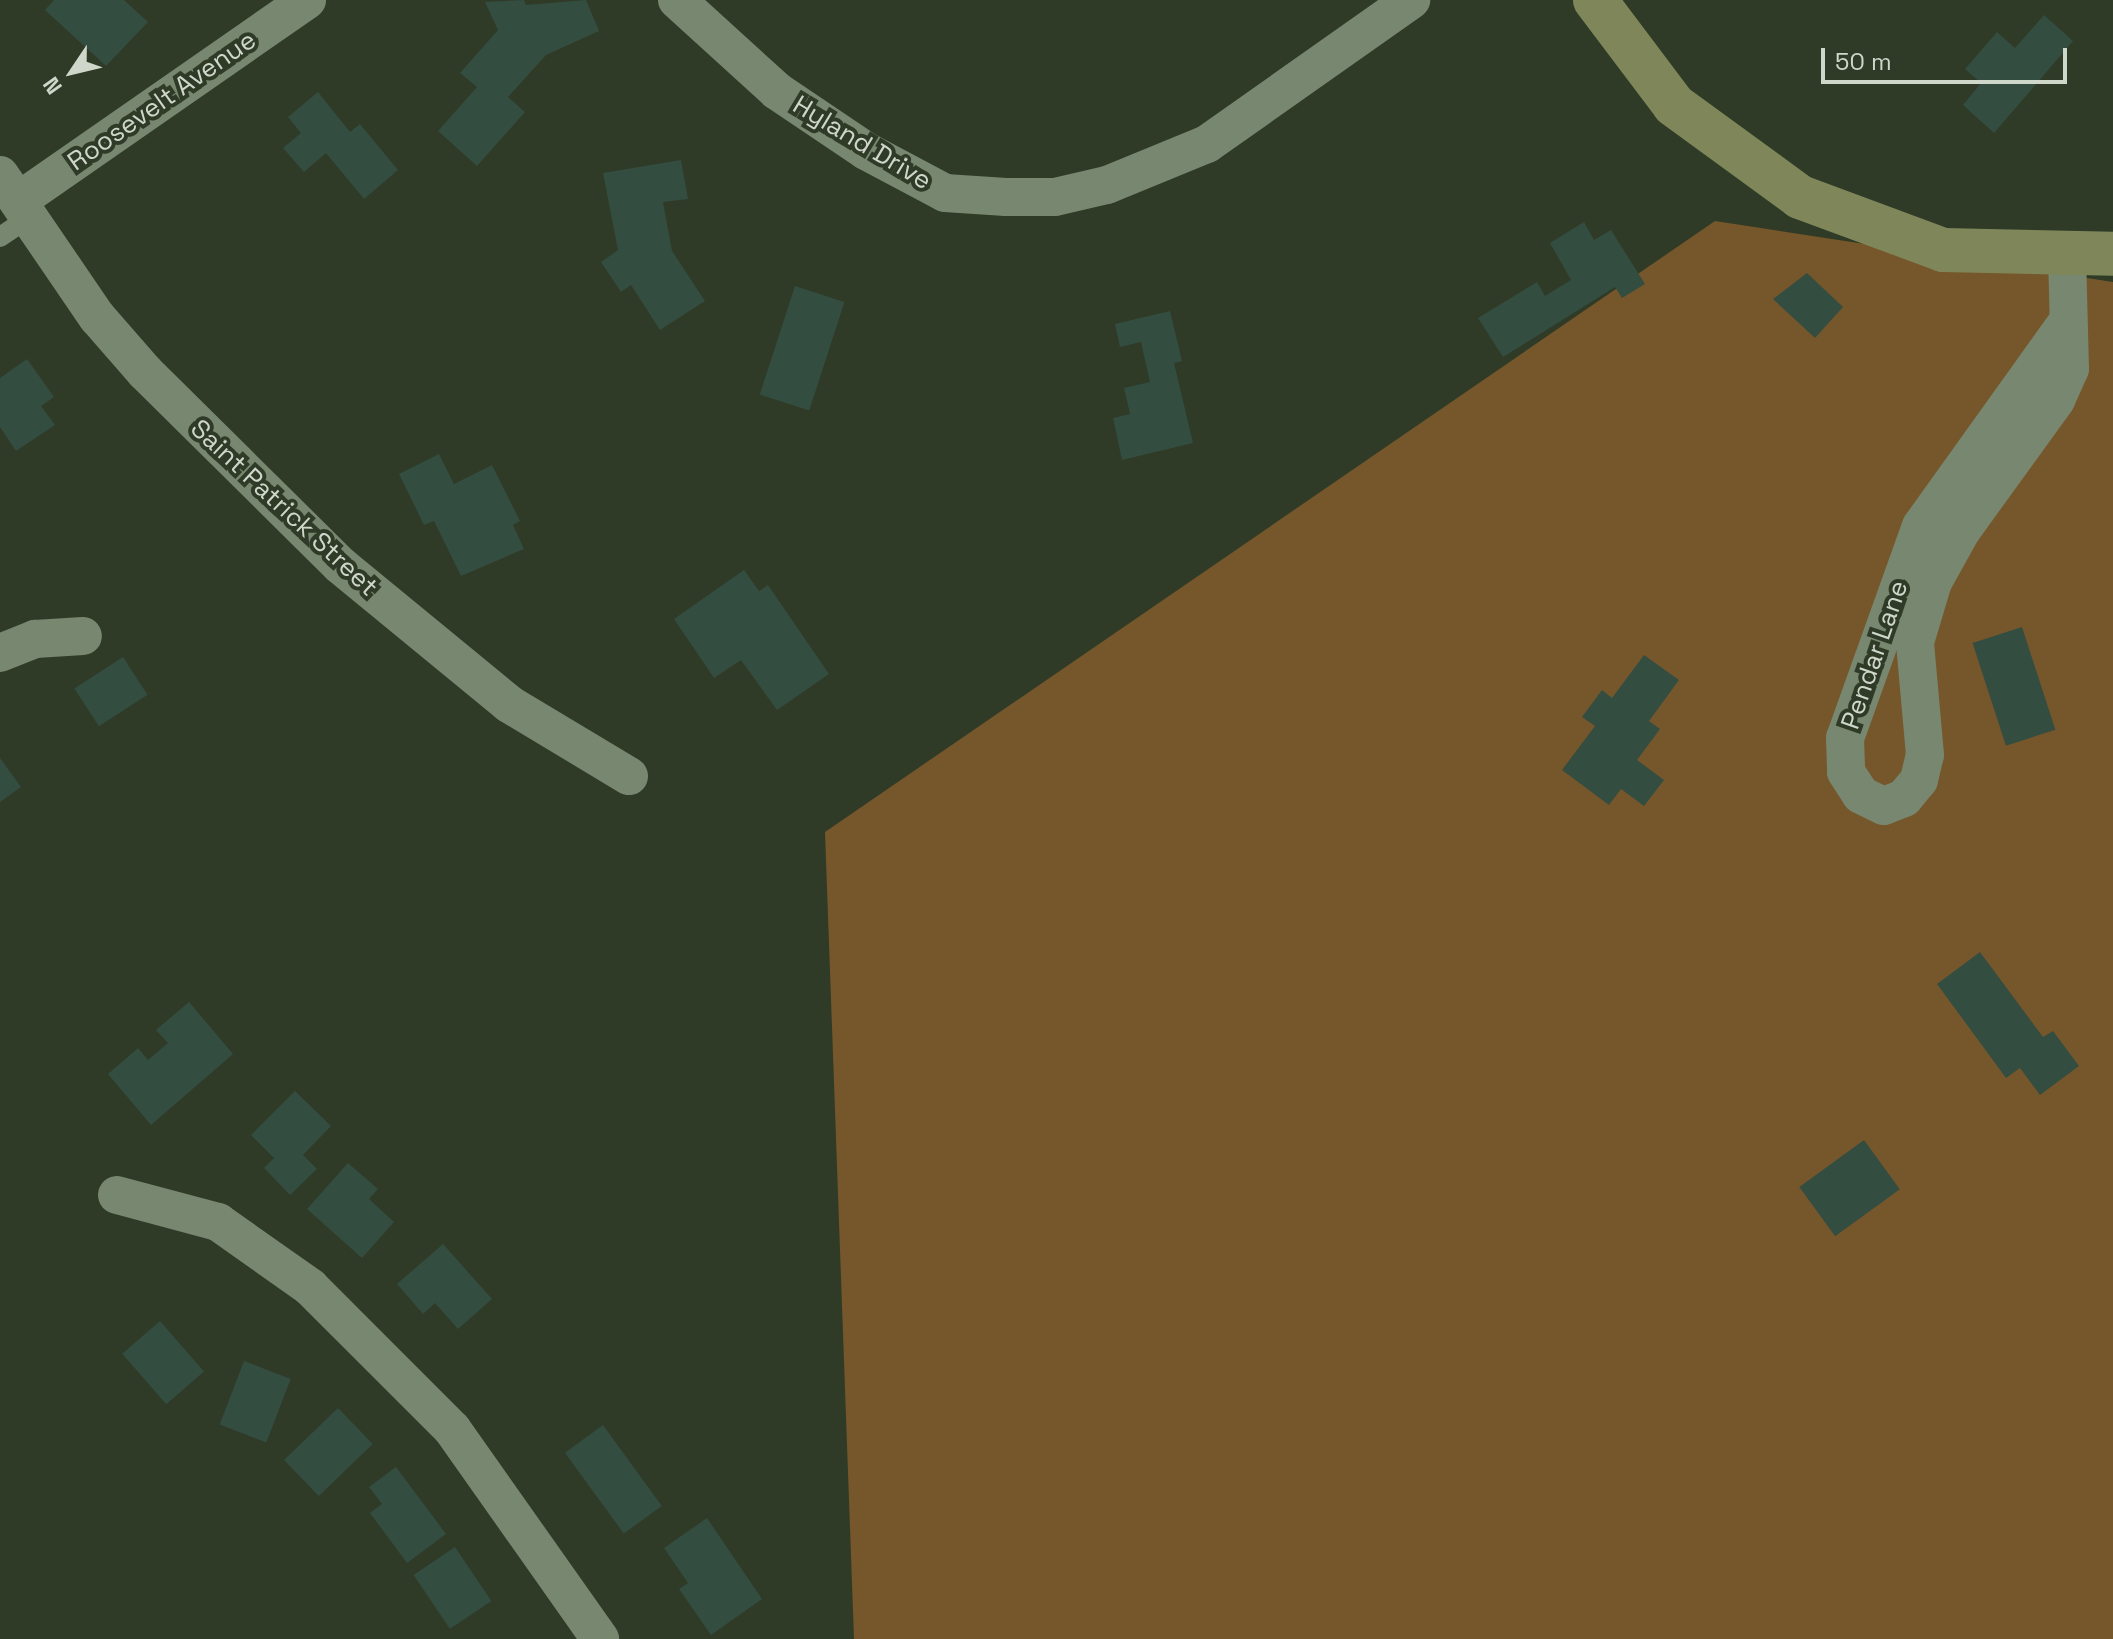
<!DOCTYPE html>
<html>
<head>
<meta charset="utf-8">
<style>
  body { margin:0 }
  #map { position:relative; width:2113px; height:1639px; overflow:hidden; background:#2f3b27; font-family:"Space Grotesk",sans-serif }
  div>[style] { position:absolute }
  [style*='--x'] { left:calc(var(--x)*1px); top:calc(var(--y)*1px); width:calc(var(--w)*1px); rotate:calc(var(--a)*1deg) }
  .green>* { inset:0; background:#76572b }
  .building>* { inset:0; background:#344d41; transform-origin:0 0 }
  .lane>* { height:20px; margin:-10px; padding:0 10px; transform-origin:10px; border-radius:10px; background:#788770 }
  .street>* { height:38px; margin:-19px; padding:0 19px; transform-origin:19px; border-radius:19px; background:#788770 }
  .secondary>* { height:44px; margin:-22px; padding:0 22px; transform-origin:22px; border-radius:22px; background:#7f875a }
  span { translate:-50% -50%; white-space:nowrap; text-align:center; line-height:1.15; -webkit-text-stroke:8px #2f3b27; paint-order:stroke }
  .street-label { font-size:26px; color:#cfd7cb }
  .north { position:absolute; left:32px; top:32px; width:80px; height:80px; -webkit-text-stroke:6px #2f3b27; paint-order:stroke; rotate:235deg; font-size:22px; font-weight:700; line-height:32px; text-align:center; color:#cfd7cb }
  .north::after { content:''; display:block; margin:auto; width:28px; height:36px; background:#cfd7cb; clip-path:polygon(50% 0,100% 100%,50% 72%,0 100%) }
  .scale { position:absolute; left:1821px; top:48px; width:246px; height:36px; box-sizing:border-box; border:4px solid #cfd7cb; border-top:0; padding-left:10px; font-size:24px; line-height:28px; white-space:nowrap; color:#cfd7cb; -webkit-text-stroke:6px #2f3b27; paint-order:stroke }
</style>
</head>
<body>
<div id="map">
  <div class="green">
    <i style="clip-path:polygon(1715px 221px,2113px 282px,2113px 1639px,854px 1639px,825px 832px)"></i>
  </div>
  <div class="building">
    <i style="clip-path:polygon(54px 0,124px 0,148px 22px,106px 66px,45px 10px)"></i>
    <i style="clip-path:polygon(524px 0,526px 5px,586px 0,599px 31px,546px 55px,508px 97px,525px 112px,477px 166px,438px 131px,477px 87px,460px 73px,498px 30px,485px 2px)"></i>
    <i style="clip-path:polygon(2044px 15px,2073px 41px,1994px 133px,1963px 105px,1981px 83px,1965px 69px,1997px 32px,2015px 48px)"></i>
    <i style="clip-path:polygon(318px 92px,350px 132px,360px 124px,398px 170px,364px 199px,326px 153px,304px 172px,283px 148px,301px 133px,288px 117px)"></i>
    <i style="clip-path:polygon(681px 160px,688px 199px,663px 202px,672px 251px,705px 301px,660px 330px,631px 285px,621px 292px,601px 262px,618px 250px,603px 173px)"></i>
    <i style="clip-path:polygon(1584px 222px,1594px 240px,1611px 230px,1645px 284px,1622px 298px,1615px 287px,1503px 357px,1478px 318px,1537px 282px,1545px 296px,1571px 280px,1550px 243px)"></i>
    <i style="clip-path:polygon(1807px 273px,1843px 307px,1815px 338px,1773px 299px)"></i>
    <i style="left:795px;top:286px;width:52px;height:114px;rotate:18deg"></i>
    <i style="clip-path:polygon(1170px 311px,1182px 361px,1174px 363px,1193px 443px,1122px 460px,1113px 418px,1130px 414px,1124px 388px,1150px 382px,1141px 342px,1120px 347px,1115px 324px)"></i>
    <i style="clip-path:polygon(27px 359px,54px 397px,41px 406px,55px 425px,16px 451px,0 427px,0 378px)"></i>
    <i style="clip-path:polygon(439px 454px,454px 484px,492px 465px,520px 521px,513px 525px,524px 549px,461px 576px,434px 521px,424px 525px,399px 474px)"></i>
    <i style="clip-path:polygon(744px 570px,759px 591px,768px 585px,829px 674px,777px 710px,741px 660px,714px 678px,674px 619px)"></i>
    <i style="left:2022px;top:627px;width:108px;height:52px;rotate:72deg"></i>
    <i style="clip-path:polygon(1644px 655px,1679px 680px,1649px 721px,1660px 729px,1637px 760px,1664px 780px,1644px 806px,1621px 789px,1609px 805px,1562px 770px,1595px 726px,1582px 717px,1602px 690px,1612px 698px)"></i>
    <i style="left:123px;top:657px;width:45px;height:58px;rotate:57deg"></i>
    <i style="clip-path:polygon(0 758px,21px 787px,0 802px)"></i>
    <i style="clip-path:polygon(1980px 952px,2043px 1037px,2053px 1031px,2079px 1066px,2040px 1095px,2020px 1068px,2006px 1078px,1937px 984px)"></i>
    <i style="clip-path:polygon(189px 1002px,233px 1054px,151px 1125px,108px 1074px,138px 1048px,148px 1060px,168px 1043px,156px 1030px)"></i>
    <i style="clip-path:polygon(295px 1091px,331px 1126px,303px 1155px,317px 1169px,290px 1195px,264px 1168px,274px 1158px,251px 1135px)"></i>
    <i style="left:1864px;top:1140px;width:61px;height:80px;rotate:54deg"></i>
    <i style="clip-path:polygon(348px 1163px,378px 1189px,369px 1199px,394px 1222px,362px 1258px,307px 1209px)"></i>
    <i style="clip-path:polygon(443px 1244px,492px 1299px,458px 1329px,435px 1303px,423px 1314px,397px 1284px)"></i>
    <i style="left:160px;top:1321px;width:67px;height:50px;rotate:49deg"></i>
    <i style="left:244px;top:1361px;width:50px;height:68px;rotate:21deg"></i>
    <i style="left:338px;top:1408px;width:50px;height:75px;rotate:46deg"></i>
    <i style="left:603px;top:1425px;width:100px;height:47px;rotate:54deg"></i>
    <i style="clip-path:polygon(396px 1467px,446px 1534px,407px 1563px,370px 1513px,382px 1504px,369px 1487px)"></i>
    <i style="clip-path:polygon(707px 1518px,762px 1599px,711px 1635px,679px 1589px,688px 1583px,664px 1548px)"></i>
    <i style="left:455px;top:1547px;width:65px;height:50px;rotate:56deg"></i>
  </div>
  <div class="lane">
    <i style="--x:0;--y:237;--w:34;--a:-34"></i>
  </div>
  <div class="street">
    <i style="--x:677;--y:0;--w:135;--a:42.3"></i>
    <i style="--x:777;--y:91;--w:107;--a:34"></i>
    <i style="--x:866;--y:151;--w:89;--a:28"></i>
    <i style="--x:945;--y:193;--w:61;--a:3.8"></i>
    <i style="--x:1006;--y:197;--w:49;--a:0"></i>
    <i style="--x:1055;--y:197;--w:53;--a:-13"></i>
    <i style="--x:1107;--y:185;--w:108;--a:-22.3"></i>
    <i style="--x:1207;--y:144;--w:250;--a:-35.2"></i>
    <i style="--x:0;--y:175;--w:172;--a:55.7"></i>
    <i style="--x:97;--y:317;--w:73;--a:48.9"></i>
    <i style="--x:145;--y:372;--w:274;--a:44.7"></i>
    <i style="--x:340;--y:565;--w:219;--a:39.4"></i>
    <i style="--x:509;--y:704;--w:140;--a:31"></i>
    <i style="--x:18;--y:201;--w:352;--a:-34.8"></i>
    <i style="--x:2065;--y:325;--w:247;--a:125.6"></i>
    <i style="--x:1921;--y:526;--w:225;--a:109.7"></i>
    <i style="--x:1845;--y:738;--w:34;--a:88"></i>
    <i style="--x:1846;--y:772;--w:27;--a:57"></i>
    <i style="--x:1861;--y:795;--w:25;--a:26"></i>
    <i style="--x:1884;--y:806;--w:22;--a:-22"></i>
    <i style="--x:1904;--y:798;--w:23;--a:-50"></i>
    <i style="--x:1919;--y:780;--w:26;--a:-77"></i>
    <i style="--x:1925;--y:755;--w:113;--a:-95.1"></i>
    <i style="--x:1915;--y:642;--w:63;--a:-73.3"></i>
    <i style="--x:1933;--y:582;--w:60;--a:-60.9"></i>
    <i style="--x:1962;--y:530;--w:160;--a:-54.1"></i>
    <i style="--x:2056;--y:400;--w:34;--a:-66"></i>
    <i style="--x:2070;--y:369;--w:115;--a:-91.5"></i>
    <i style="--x:0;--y:653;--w:38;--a:-22"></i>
    <i style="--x:35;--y:639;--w:48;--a:-3.6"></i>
    <i style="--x:117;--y:1195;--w:105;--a:15"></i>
    <i style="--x:218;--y:1222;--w:113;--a:35.2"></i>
    <i style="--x:310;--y:1287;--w:201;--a:45"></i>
    <i style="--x:452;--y:1429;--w:257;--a:54.8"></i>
  </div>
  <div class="secondary">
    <i style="--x:1595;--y:0;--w:131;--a:53"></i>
    <i style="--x:1674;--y:105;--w:156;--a:36.1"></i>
    <i style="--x:1800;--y:197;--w:153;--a:20.3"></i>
    <i style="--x:1943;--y:250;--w:170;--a:1.3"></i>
  </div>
  <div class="street-label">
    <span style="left:162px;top:101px;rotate:-35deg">Roosevelt Avenue</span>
    <span style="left:862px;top:143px;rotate:31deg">Hyland Drive</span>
    <span style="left:284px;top:508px;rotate:43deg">Saint Patrick Street</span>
    <span style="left:1875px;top:655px;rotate:-71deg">Pendar Lane</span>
  </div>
  <div class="north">N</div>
  <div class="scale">50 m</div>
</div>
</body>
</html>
